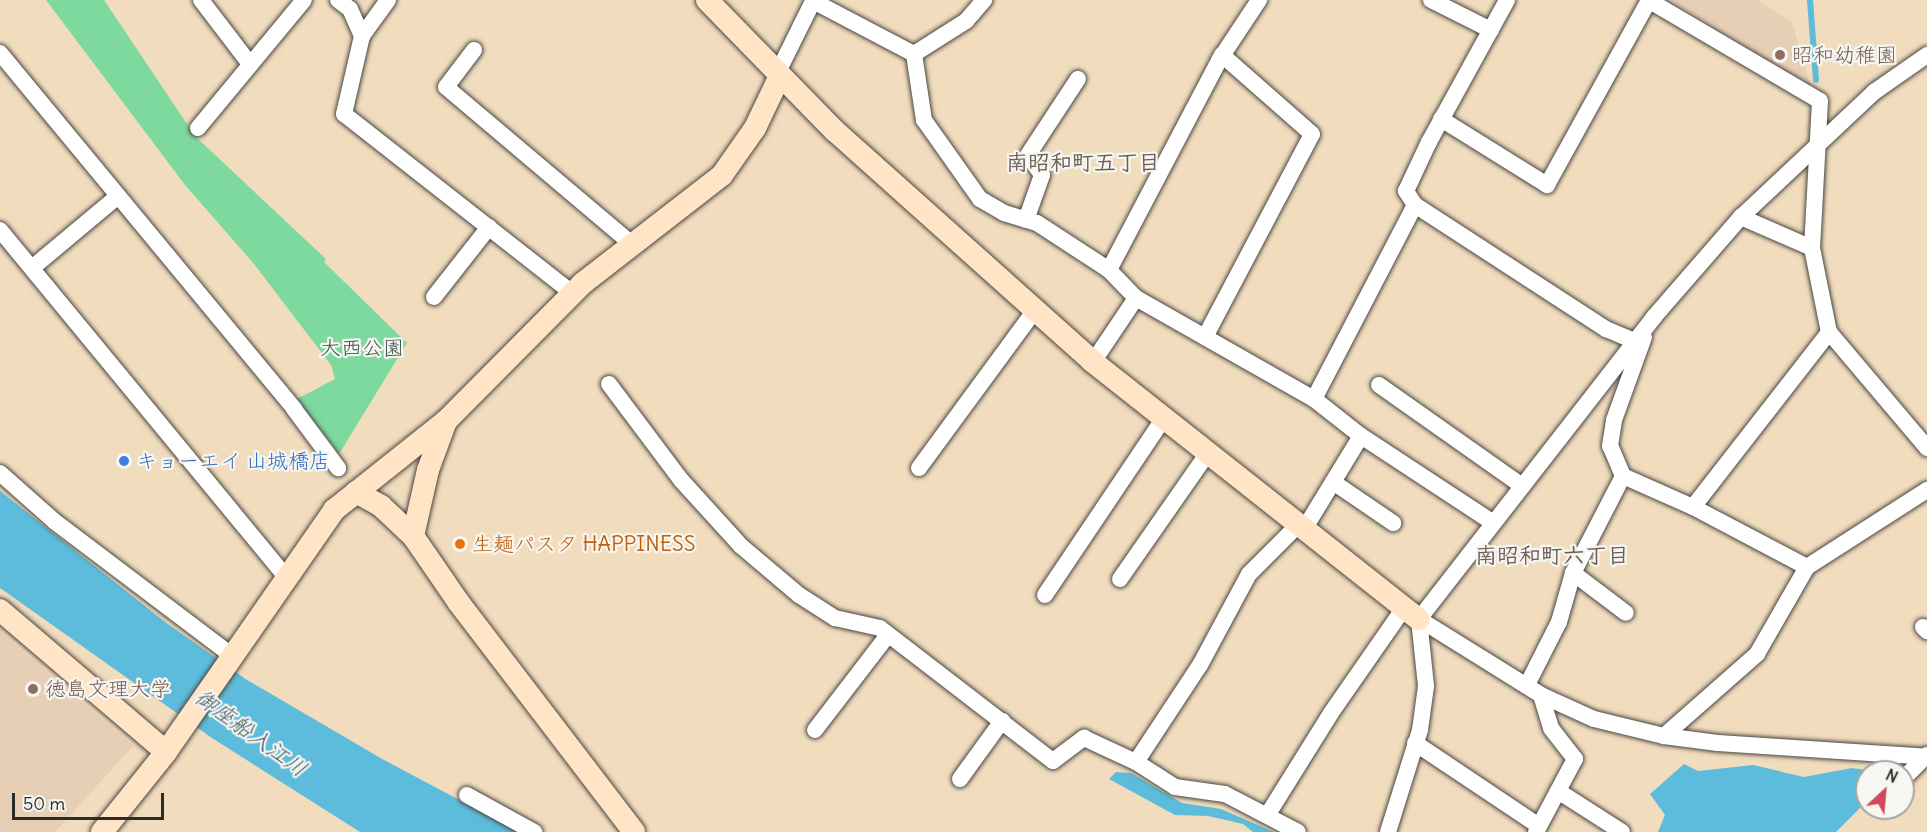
<!DOCTYPE html>
<html>
<head>
<meta charset="utf-8">
<style>
  body { margin:0 }
  #map { position:relative; width:1927px; height:832px; overflow:hidden; background:#f1dcbe; font-family:Delius,"Klee One",sans-serif }
  div>[style] { position:absolute }
  [style*='--x'] { left:calc(var(--x)*1px); top:calc(var(--y)*1px); width:calc(var(--w)*1px); rotate:calc(var(--a)*1deg) }
  .built>* { inset:0; background:#e7cfb6 }
  .green>* { inset:0; background:#7ed99f }
  .water>* { inset:0; background:#5dbcdb }
  .stream>* { height:6px; margin:-3px; padding:0 3px; transform-origin:3px; border-radius:3px; background:#5dbcdb }
  .roads { filter:drop-shadow(0 0 2px #494641) drop-shadow(0 0 2px #494641) }
  .street>* { height:16px; margin:-8px; padding:0 8px; transform-origin:8px; border-radius:8px; background:#fff }
  .secondary>* { height:22px; margin:-11px; padding:0 11px; transform-origin:11px; border-radius:11px; background:#ffe4c6 }
  .dots>* { width:16px; height:16px; translate:-50% -50%; box-sizing:border-box; border:3px solid #f6f6f2; border-radius:50% }
  span { translate:-50% -50%; white-space:nowrap; text-align:center; line-height:1.15; -webkit-text-stroke:4.5px #f6f6f2; paint-order:stroke }
  .education-label { font-size:21px; color:#785e54 }
  .left { translate:0 -50%; text-align:left }
  .park-label { font-size:21px; color:#405648 }
  .shop-label { font-size:21px; color:#366cbe }
  .food-label { font-size:21px; color:#c56008 }
  .neighbourhood-label { font-size:22px; color:#6d5c53; font-weight:700 }
  .water-label { font-size:22px; color:#3a5660; font-style:italic }
  .north { position:absolute; left:1855px; top:760px; width:60px; height:60px; box-sizing:border-box; background:#f6f6f2; border:2px solid #a5a5a2; border-radius:50%; rotate:26deg; font-size:16px; font-weight:700; line-height:24px; text-align:center; color:#2b2b2b }
  .north::after { content:''; display:block; margin:auto; width:21px; height:27px; background:#d1495b; clip-path:polygon(50% 0,100% 100%,50% 72%,0 100%) }
  .scale { position:absolute; left:12px; top:793px; width:152px; height:27px; box-sizing:border-box; border:3px solid #2b2b2b; border-top:0; padding-left:8px; font-size:18px; line-height:21px; white-space:nowrap; color:#2b2b2b; -webkit-text-stroke:4px #f6f6f2; paint-order:stroke }
</style>
</head>
<body>
<div id="map">
  <div class="built">
    <i style="clip-path:polygon(1671px 0,1757px 0,1792px 22px,1811px 88px)"></i>
    <i style="clip-path:polygon(0 632px,133px 746px,55px 832px,0 832px)"></i>
  </div>
  <div class="green">
    <i style="clip-path:polygon(46px 0,104px 0,195px 136px,326px 259px,324px 262px,407px 343px,339px 454px,297px 399px,335px 379px,331px 365px,254px 264px,185px 185px)"></i>
  </div>
  <div class="water">
    <i style="clip-path:polygon(0 491px,165px 622px,247px 680px,384px 760px,520px 832px,360px 832px,212px 738px,0 588px)"></i>
    <i style="clip-path:polygon(1684px 764px,1698px 771px,1753px 765px,1804px 777px,1852px 768px,1880px 772px,1867px 772px,1867px 801px,1836px 832px,1658px 832px,1665px 815px,1650px 794px)"></i>
    <i style="clip-path:polygon(1116px 772px,1131px 773px,1182px 803px,1221px 809px,1274px 832px,1253px 832px,1243px 824px,1208px 816px,1175px 815px,1109px 779px)"></i>
  </div>
  <div class="stream">
    <i style="--x:1810;--y:0;--w:80;--a:85.7"></i>
  </div>
  <div class="roads">
    <div class="street">
      <i style="--x:201;--y:0;--w:81;--a:52.6"></i>
      <i style="--x:338;--y:0;--w:15;--a:37"></i>
      <i style="--x:350;--y:9;--w:30;--a:66"></i>
      <i style="--x:388;--y:0;--w:44;--a:125.8"></i>
      <i style="--x:362;--y:36;--w:80;--a:103"></i>
      <i style="--x:344;--y:114;--w:290;--a:38.1"></i>
      <i style="--x:1431;--y:0;--w:67;--a:26.6"></i>
      <i style="--x:1648;--y:0;--w:199;--a:30.4"></i>
      <i style="--x:1820;--y:101;--w:147;--a:93.1"></i>
      <i style="--x:1812;--y:248;--w:86;--a:78.6"></i>
      <i style="--x:1829;--y:332;--w:152;--a:49.8"></i>
      <i style="--x:474;--y:50;--w:46;--a:127.1"></i>
      <i style="--x:446;--y:87;--w:243;--a:40.2"></i>
      <i style="--x:0;--y:53;--w:462;--a:50.4"></i>
      <i style="--x:294;--y:409;--w:74;--a:53.3"></i>
      <i style="--x:914;--y:54;--w:67;--a:81.4"></i>
      <i style="--x:924;--y:120;--w:97;--a:54.7"></i>
      <i style="--x:980;--y:199;--w:28;--a:30"></i>
      <i style="--x:1004;--y:213;--w:34;--a:17"></i>
      <i style="--x:1037;--y:223;--w:86;--a:33.1"></i>
      <i style="--x:777;--y:74;--w:81;--a:-63.7"></i>
      <i style="--x:813;--y:1;--w:114;--a:27.7"></i>
      <i style="--x:914;--y:54;--w:62;--a:-32.4"></i>
      <i style="--x:966;--y:21;--w:28;--a:-49"></i>
      <i style="--x:1441;--y:119;--w:125;--a:31.9"></i>
      <i style="--x:1547;--y:185;--w:211;--a:-61.1"></i>
      <i style="--x:198;--y:128;--w:166;--a:-50.4"></i>
      <i style="--x:1415;--y:205;--w:228;--a:33"></i>
      <i style="--x:1606;--y:329;--w:33;--a:23"></i>
      <i style="--x:1741;--y:217;--w:77;--a:23.6"></i>
      <i style="--x:1026;--y:220;--w:48;--a:-70.4"></i>
      <i style="--x:1042;--y:175;--w:24;--a:-125"></i>
      <i style="--x:1028;--y:155;--w:91;--a:-56.7"></i>
      <i style="--x:0;--y:230;--w:451;--a:50.5"></i>
      <i style="--x:32;--y:268;--w:112;--a:-39.9"></i>
      <i style="--x:434;--y:297;--w:89;--a:-51.8"></i>
      <i style="--x:1136;--y:298;--w:205;--a:29.6"></i>
      <i style="--x:1205;--y:337;--w:229;--a:-62.2"></i>
      <i style="--x:1312;--y:134;--w:120;--a:-138.7"></i>
      <i style="--x:1093;--y:362;--w:77;--a:-56.1"></i>
      <i style="--x:1136;--y:298;--w:39;--a:-134"></i>
      <i style="--x:1109;--y:270;--w:238;--a:-62.3"></i>
      <i style="--x:1220;--y:59;--w:71;--a:-56.5"></i>
      <i style="--x:609;--y:384;--w:120;--a:53.1"></i>
      <i style="--x:681;--y:480;--w:89;--a:47.7"></i>
      <i style="--x:741;--y:546;--w:76;--a:40.2"></i>
      <i style="--x:799;--y:595;--w:43;--a:32.6"></i>
      <i style="--x:835;--y:618;--w:46;--a:12.5"></i>
      <i style="--x:880;--y:628;--w:218;--a:37.6"></i>
      <i style="--x:1053;--y:761;--w:39;--a:-37"></i>
      <i style="--x:1084;--y:738;--w:57;--a:24.8"></i>
      <i style="--x:1136;--y:762;--w:46;--a:32.7"></i>
      <i style="--x:1175;--y:787;--w:50;--a:8"></i>
      <i style="--x:1225;--y:794;--w:82;--a:27.5"></i>
      <i style="--x:1379;--y:385;--w:174;--a:35.2"></i>
      <i style="--x:919;--y:468;--w:196;--a:-53.7"></i>
      <i style="--x:0;--y:473;--w:72;--a:41.6"></i>
      <i style="--x:54;--y:521;--w:226;--a:37.1"></i>
      <i style="--x:1623;--y:476;--w:77;--a:23.9"></i>
      <i style="--x:1693;--y:507;--w:129;--a:27.8"></i>
      <i style="--x:1807;--y:567;--w:100;--a:119.9"></i>
      <i style="--x:1757;--y:654;--w:124;--a:138.6"></i>
      <i style="--x:1333;--y:482;--w:73;--a:34.3"></i>
      <i style="--x:1693;--y:507;--w:222;--a:-52.1"></i>
      <i style="--x:1492;--y:522;--w:157;--a:-146.7"></i>
      <i style="--x:1361;--y:436;--w:60;--a:-141.8"></i>
      <i style="--x:1314;--y:399;--w:219;--a:-62.5"></i>
      <i style="--x:1415;--y:205;--w:17;--a:-123"></i>
      <i style="--x:1406;--y:191;--w:54;--a:-64.9"></i>
      <i style="--x:1429;--y:142;--w:162;--a:-61.2"></i>
      <i style="--x:1303;--y:531;--w:111;--a:-58.6"></i>
      <i style="--x:1807;--y:567;--w:143;--a:-32.7"></i>
      <i style="--x:1573;--y:573;--w:66;--a:37"></i>
      <i style="--x:1120;--y:579;--w:154;--a:-55.1"></i>
      <i style="--x:1045;--y:595;--w:213;--a:-56.1"></i>
      <i style="--x:1419;--y:619;--w:144;--a:31.9"></i>
      <i style="--x:1541;--y:695;--w:58;--a:24.4"></i>
      <i style="--x:1594;--y:719;--w:72;--a:13.7"></i>
      <i style="--x:1664;--y:736;--w:54;--a:7.4"></i>
      <i style="--x:1718;--y:743;--w:209;--a:3.8"></i>
      <i style="--x:1923;--y:627;--w:6;--a:45"></i>
      <i style="--x:1527;--y:685;--w:71;--a:-63.1"></i>
      <i style="--x:1559;--y:622;--w:51;--a:-74.1"></i>
      <i style="--x:1573;--y:573;--w:109;--a:-62.7"></i>
      <i style="--x:1623;--y:476;--w:33;--a:-113"></i>
      <i style="--x:1610;--y:446;--w:26;--a:-81"></i>
      <i style="--x:1614;--y:420;--w:88;--a:-70.1"></i>
      <i style="--x:815;--y:730;--w:120;--a:-52.5"></i>
      <i style="--x:1415;--y:743;--w:149;--a:33.8"></i>
      <i style="--x:1136;--y:762;--w:116;--a:-56.6"></i>
      <i style="--x:1200;--y:665;--w:103;--a:-61.7"></i>
      <i style="--x:1249;--y:574;--w:68;--a:-45"></i>
      <i style="--x:960;--y:779;--w:72;--a:-54.1"></i>
      <i style="--x:1903;--y:779;--w:34;--a:-45"></i>
      <i style="--x:1558;--y:791;--w:76;--a:32.6"></i>
      <i style="--x:467;--y:795;--w:77;--a:28.9"></i>
      <i style="--x:1268;--y:814;--w:119;--a:-58"></i>
      <i style="--x:1331;--y:713;--w:128;--a:-55.2"></i>
      <i style="--x:1388;--y:832;--w:107;--a:-72.6"></i>
      <i style="--x:1420;--y:730;--w:44;--a:-82.2"></i>
      <i style="--x:1426;--y:686;--w:67;--a:-96"></i>
      <i style="--x:1419;--y:619;--w:383;--a:-52.1"></i>
      <i style="--x:1654;--y:317;--w:133;--a:-49"></i>
      <i style="--x:1741;--y:217;--w:183;--a:-43.2"></i>
      <i style="--x:1874;--y:92;--w:65;--a:-34.9"></i>
      <i style="--x:1536;--y:832;--w:83;--a:-61.9"></i>
      <i style="--x:1575;--y:759;--w:39;--a:-128"></i>
      <i style="--x:1551;--y:728;--w:34;--a:-107"></i>
    </div>
    <div class="secondary">
      <i style="--x:707;--y:0;--w:183;--a:45.7"></i>
      <i style="--x:835;--y:131;--w:346;--a:41.8"></i>
      <i style="--x:1093;--y:362;--w:415;--a:38.3"></i>
      <i style="--x:356;--y:492;--w:29;--a:29"></i>
      <i style="--x:381;--y:506;--w:44;--a:43.2"></i>
      <i style="--x:413;--y:536;--w:81;--a:55.5"></i>
      <i style="--x:459;--y:603;--w:288;--a:52.6"></i>
      <i style="--x:413;--y:536;--w:68;--a:-77.2"></i>
      <i style="--x:428;--y:470;--w:52;--a:-69.8"></i>
      <i style="--x:0;--y:610;--w:218;--a:40.5"></i>
      <i style="--x:102;--y:832;--w:102;--a:-51.3"></i>
      <i style="--x:166;--y:752;--w:295;--a:-55.2"></i>
      <i style="--x:334;--y:510;--w:143;--a:-38.5"></i>
      <i style="--x:446;--y:421;--w:194;--a:-45.2"></i>
      <i style="--x:583;--y:283;--w:176;--a:-37.8"></i>
      <i style="--x:722;--y:175;--w:57;--a:-54.9"></i>
      <i style="--x:755;--y:128;--w:55;--a:-64.4"></i>
    </div>
  </div>
  <div class="dots">
    <i style="left:1780px;top:55px;background:#8d6e63"></i>
    <i style="left:124px;top:461px;background:#3f7fe0"></i>
    <i style="left:460px;top:544px;background:#e8710a"></i>
    <i style="left:33px;top:689px;background:#8d6e63"></i>
  </div>
  <div class="education-label">
    <span class="left" style="left:1792px;top:55px">昭和幼稚園</span>
    <span class="left" style="left:45px;top:689px">徳島文理大学</span>
  </div>
  <div class="park-label">
    <span style="left:362px;top:348px">大西公園</span>
  </div>
  <div class="shop-label">
    <span class="left" style="left:136px;top:461px">キョーエイ 山城橋店</span>
  </div>
  <div class="food-label">
    <span class="left" style="left:472px;top:544px">生麺パスタ HAPPINESS</span>
  </div>
  <div class="neighbourhood-label">
    <span style="left:1083px;top:163px">南昭和町五丁目</span>
    <span style="left:1552px;top:556px">南昭和町六丁目</span>
  </div>
  <div class="water-label">
    <span style="left:251px;top:733px;rotate:36deg">御座船入江川</span>
  </div>
  <div class="north">N</div>
  <div class="scale">50 m</div>
</div>
</body>
</html>
